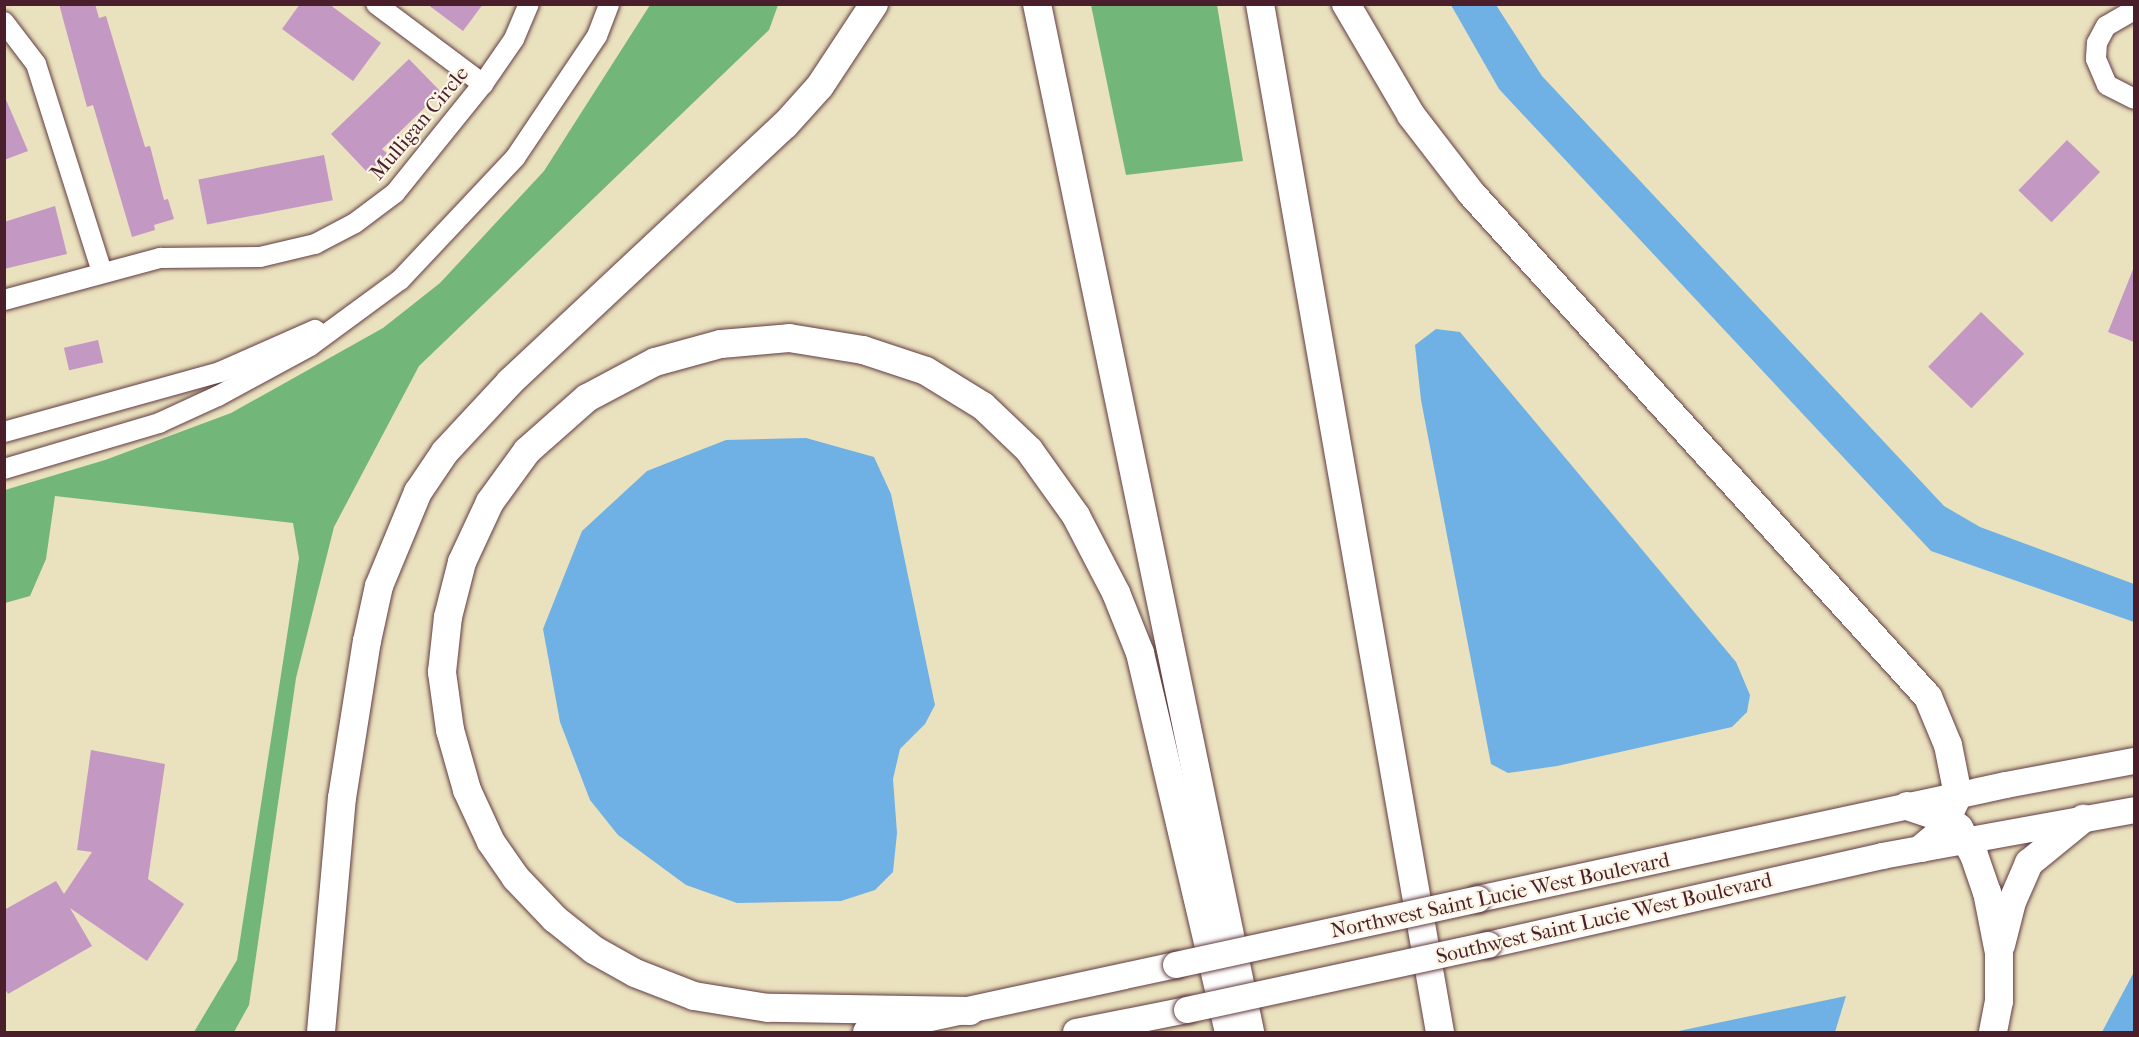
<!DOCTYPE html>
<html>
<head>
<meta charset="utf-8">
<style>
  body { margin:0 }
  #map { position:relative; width:2139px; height:1037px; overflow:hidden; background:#eae1be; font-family:"IM FELL French Canon",serif }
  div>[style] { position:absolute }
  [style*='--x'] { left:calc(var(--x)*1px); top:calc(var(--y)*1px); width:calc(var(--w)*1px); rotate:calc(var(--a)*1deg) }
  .forest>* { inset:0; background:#73b67a }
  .water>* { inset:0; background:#6fb1e4 }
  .building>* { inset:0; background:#c399c4; transform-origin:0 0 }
  .roads { filter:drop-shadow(0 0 2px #623c41) drop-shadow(0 0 2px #623c41) }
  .minor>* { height:20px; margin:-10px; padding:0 10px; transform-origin:10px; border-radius:10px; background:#fff }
  .major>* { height:26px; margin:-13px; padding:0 13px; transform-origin:13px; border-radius:13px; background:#fff }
  .highway>* { height:28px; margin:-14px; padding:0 14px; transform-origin:14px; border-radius:14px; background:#fff }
  .bridges { filter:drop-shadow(0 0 2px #623c41) drop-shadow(0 0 2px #623c41) }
  .major-bridge>* { height:26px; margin:-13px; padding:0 13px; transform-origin:13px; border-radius:13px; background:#fff }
  span { translate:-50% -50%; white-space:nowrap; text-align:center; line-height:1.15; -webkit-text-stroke:4.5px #fcf5e5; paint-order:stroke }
  .street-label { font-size:21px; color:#4a1f2b }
  .frame { position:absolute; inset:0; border:6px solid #4a1f2b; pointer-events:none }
</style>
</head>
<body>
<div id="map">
  <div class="forest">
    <i style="clip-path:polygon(650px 5px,778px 5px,769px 30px,419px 366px,334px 527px,296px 678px,249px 1005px,234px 1032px,194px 1032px,237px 960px,299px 558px,293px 523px,55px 496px,46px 559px,30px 596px,5px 603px,5px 490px,105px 460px,231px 413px,383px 328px,440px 283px,544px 171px)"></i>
    <i style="clip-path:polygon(1091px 5px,1217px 5px,1243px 161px,1126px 175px)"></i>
  </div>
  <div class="water">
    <i style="clip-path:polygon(1451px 5px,1496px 5px,1542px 76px,1944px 506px,1980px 527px,2134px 584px,2134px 622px,1931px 551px,1499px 89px)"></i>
    <i style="clip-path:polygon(1436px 329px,1460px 332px,1736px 662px,1750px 695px,1747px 712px,1732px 727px,1557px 766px,1508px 773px,1491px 764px,1421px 400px,1415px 345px)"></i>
    <i style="clip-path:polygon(806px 438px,874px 457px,891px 494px,935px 705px,925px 724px,900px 749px,893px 779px,897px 833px,893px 872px,875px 890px,841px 901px,737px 903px,686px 885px,618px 835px,590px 800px,560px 722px,543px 629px,582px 531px,647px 471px,726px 440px)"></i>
    <i style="clip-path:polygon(2134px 972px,2134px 1032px,2102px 1032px)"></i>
    <i style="clip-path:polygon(1846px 996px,1835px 1032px,1674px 1032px)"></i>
  </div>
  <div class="building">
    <i style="clip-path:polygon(59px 4px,95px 4px,99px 18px,106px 16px,145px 147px,150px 146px,164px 200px,168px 199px,174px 219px,154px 225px,155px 230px,132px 237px,93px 105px,87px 107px)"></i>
    <i style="clip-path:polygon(300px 4px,329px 4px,381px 43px,353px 81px,282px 29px)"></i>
    <i style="clip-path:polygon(427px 4px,483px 4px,463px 31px)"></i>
    <i style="clip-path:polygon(409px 59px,441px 92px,382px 149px,388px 154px,368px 173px,331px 134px)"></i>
    <i style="clip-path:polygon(4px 95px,28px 151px,4px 160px)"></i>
    <i style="left:2067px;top:140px;width:46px;height:70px;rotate:44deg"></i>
    <i style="left:324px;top:155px;width:46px;height:128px;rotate:79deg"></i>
    <i style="clip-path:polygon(55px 206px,67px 254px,4px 269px,4px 222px)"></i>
    <i style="clip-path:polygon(2134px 267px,2134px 342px,2108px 332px)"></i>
    <i style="left:1981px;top:312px;width:60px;height:76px;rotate:44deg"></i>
    <i style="left:98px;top:340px;width:23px;height:35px;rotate:77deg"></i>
    <i style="clip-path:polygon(91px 750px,165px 764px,148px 879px,184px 904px,147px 961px,70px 908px,92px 946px,8px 994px,4px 987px,4px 910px,56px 881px,64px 894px,92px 852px,77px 850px)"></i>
  </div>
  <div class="roads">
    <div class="minor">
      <i style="--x:376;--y:4;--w:134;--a:36.8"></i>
      <i style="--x:2134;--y:10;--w:32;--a:150"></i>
      <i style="--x:2106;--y:26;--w:19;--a:118"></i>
      <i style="--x:2097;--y:43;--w:16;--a:94"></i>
      <i style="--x:2096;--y:59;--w:28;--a:67"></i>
      <i style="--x:2107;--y:85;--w:30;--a:27"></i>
      <i style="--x:4;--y:22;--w:53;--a:52.7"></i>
      <i style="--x:36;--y:64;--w:218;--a:72.4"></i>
      <i style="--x:4;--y:300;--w:162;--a:-15.1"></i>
      <i style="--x:160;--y:258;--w:100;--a:-0.6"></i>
      <i style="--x:260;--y:257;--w:57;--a:-13.3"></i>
      <i style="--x:315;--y:244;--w:45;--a:-27.7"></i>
      <i style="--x:355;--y:223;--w:50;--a:-36.9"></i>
      <i style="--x:395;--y:193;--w:140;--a:-51.1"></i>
      <i style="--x:483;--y:84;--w:55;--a:-55.4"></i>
      <i style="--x:514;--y:39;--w:38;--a:-67"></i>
      <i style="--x:4;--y:432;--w:224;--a:-15.5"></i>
      <i style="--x:220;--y:372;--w:104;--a:-23.9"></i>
      <i style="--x:4;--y:469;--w:162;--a:-16.5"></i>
      <i style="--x:159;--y:423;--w:65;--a:-24.6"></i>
      <i style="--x:218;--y:396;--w:105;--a:-28.5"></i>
      <i style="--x:310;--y:346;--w:112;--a:-36.3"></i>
      <i style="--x:400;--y:280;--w:168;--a:-46.7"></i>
      <i style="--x:515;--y:158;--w:147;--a:-56.1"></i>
      <i style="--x:597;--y:36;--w:34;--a:-69"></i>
    </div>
    <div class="major">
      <i style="--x:1478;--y:899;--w:540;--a:-12.18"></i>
      <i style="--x:2006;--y:785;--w:130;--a:-10.6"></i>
      <i style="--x:1488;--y:945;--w:404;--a:-12.7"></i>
      <i style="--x:1882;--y:856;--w:256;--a:-10.3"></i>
      <i style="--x:866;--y:1032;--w:317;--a:-12.2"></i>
      <i style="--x:1076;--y:1032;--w:113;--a:-11.2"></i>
    </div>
    <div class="highway">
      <i style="--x:1037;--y:4;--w:1050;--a:78.29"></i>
      <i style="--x:1260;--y:4;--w:1044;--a:80.07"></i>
      <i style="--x:1346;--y:4;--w:129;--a:59.6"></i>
      <i style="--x:1411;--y:115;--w:98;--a:52.4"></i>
      <i style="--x:1471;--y:193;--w:680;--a:47.8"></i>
      <i style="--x:1928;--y:697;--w:52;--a:67.4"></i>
      <i style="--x:1948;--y:745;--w:51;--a:78.7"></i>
      <i style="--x:1958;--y:795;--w:42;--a:115.3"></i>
      <i style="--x:1940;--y:833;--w:23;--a:140"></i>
      <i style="--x:1907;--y:806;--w:44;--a:18.4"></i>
      <i style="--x:1949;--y:820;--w:13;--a:39"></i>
      <i style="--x:1959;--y:828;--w:31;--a:61"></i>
      <i style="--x:1974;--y:855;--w:39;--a:71"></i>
      <i style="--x:1987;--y:892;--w:62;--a:78.9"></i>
      <i style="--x:1999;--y:953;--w:48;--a:90"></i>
      <i style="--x:1999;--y:1001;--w:32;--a:101"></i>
      <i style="--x:2001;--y:945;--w:44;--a:-75.7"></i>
      <i style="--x:2012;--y:902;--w:43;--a:-66.4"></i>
      <i style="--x:2029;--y:863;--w:70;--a:-39.2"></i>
      <i style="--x:970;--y:1011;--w:202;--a:-179.1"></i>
      <i style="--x:768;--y:1008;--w:75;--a:-170.8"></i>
      <i style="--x:694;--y:996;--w:63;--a:-158.7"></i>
      <i style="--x:635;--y:973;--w:47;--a:-150.7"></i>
      <i style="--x:594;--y:950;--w:50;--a:-141.5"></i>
      <i style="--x:555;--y:919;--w:57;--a:-133.6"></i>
      <i style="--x:516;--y:878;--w:44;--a:-124.8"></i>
      <i style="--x:491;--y:842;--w:57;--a:-114.8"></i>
      <i style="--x:467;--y:790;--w:62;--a:-105.8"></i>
      <i style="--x:450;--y:730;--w:59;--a:-97.9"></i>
      <i style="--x:442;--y:672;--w:55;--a:-83.8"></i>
      <i style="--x:448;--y:617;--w:57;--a:-75.7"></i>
      <i style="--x:462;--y:562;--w:66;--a:-65"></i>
      <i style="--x:490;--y:502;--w:63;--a:-54"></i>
      <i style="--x:527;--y:451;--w:80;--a:-41.5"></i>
      <i style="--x:587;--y:398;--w:77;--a:-27.9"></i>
      <i style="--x:655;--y:362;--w:68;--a:-15.3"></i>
      <i style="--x:721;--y:344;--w:68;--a:-5"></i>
      <i style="--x:789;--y:338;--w:75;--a:9.2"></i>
      <i style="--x:863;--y:350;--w:66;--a:18.4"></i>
      <i style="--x:926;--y:371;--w:67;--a:31.6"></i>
      <i style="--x:983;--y:406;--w:64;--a:43.7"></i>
      <i style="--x:1029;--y:450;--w:81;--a:54.5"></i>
      <i style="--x:1076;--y:516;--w:87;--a:62.5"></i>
      <i style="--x:1116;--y:593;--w:65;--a:68.2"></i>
      <i style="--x:1140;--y:653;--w:389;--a:76.8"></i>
      <i style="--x:321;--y:1032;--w:235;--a:-84.9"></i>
      <i style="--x:342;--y:798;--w:159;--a:-81"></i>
      <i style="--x:367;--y:641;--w:56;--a:-77.7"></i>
      <i style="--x:379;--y:586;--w:102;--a:-67.5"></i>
      <i style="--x:418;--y:492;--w:48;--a:-56"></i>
      <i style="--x:445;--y:452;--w:96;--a:-47.1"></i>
      <i style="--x:510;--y:382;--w:376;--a:-43.1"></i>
      <i style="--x:785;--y:125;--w:52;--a:-48.1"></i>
      <i style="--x:820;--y:86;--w:98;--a:-56.6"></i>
    </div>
  </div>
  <div class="bridges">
    <div class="major-bridge">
      <i style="--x:1176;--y:965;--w:309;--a:-12.3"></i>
      <i style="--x:1187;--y:1010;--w:308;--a:-12.2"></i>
    </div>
  </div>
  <div class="street-label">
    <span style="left:419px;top:123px;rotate:-50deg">Mulligan Circle</span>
    <span style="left:1500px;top:895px;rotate:-12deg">Northwest Saint Lucie West Boulevard</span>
    <span style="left:1604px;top:918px;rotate:-13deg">Southwest Saint Lucie West Boulevard</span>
  </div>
  <div class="frame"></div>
</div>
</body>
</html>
